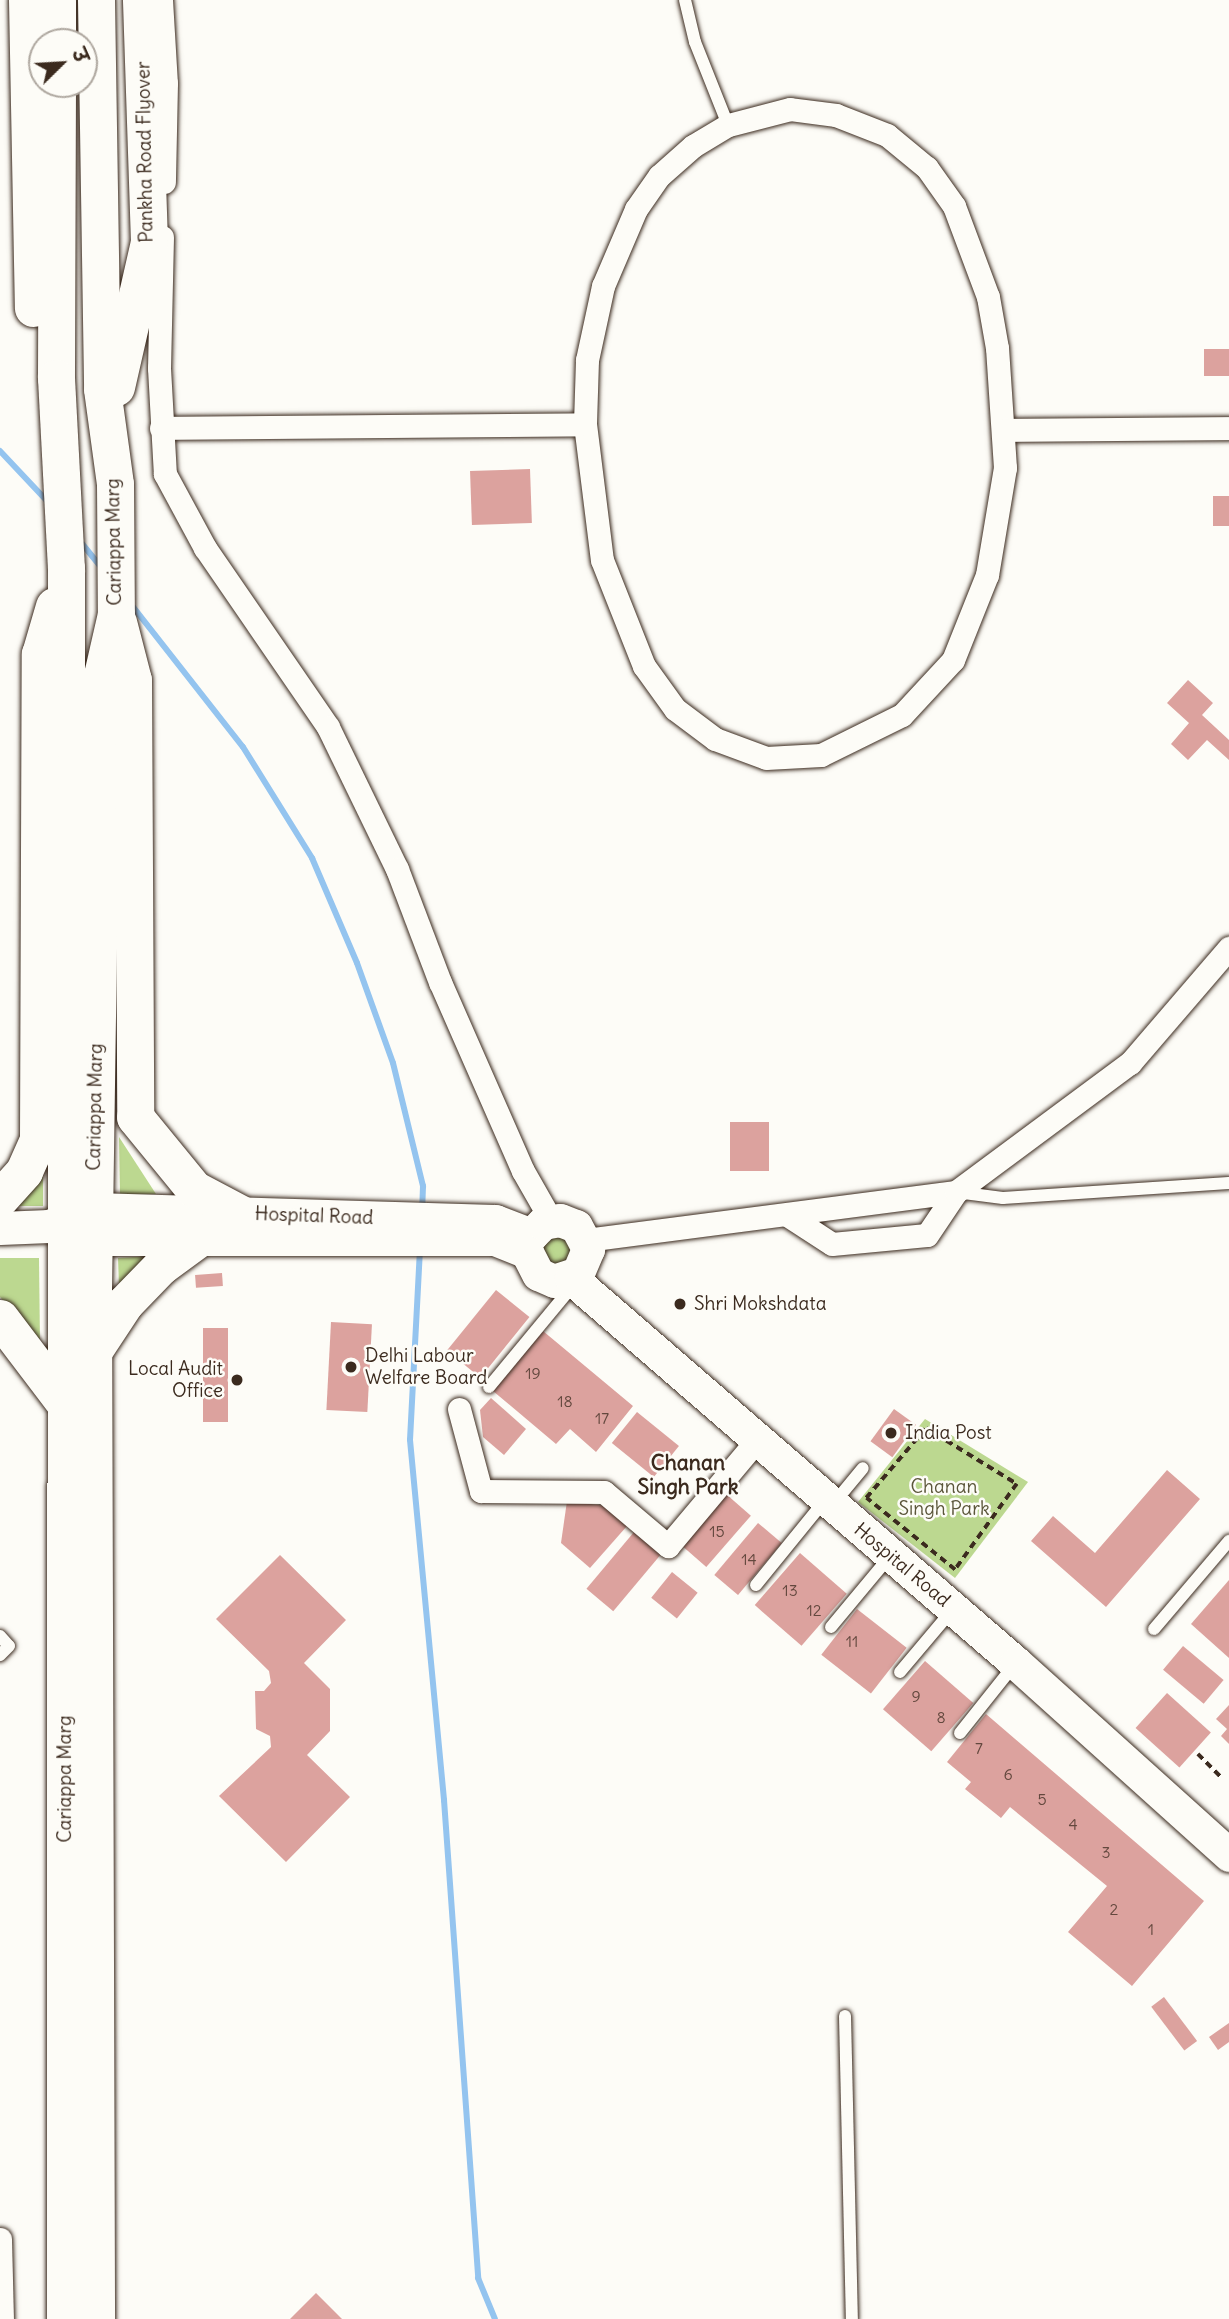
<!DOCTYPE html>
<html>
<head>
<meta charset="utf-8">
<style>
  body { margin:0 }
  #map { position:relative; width:1229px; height:2319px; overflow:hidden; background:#fdfcf7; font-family:Delius,"Playpen Sans Deva",sans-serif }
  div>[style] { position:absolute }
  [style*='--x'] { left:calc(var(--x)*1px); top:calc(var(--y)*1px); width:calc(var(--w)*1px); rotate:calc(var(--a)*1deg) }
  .green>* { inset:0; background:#bcd890 }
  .round { border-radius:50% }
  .stream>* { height:6px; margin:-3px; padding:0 3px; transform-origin:3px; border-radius:3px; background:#94c4ef }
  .building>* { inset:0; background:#dca29e; transform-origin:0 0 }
  .path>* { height:3.5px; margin-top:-1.75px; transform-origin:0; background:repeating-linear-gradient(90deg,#3b2a1e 0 7px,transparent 0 12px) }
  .roads { filter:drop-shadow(0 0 2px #3b2a1e) drop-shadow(0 0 2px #3b2a1e) }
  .lane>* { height:12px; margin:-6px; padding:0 6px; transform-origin:6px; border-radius:6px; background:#fdfcf7 }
  .street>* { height:23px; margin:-11.5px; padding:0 11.5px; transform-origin:11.5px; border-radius:11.5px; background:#fdfcf7 }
  .secondary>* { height:33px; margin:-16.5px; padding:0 16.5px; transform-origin:16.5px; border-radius:16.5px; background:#fdfcf7 }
  .primary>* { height:37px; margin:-18.5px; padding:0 18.5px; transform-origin:18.5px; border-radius:18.5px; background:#fdfcf7 }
  .dots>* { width:19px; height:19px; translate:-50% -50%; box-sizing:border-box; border:4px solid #fdfcf7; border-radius:50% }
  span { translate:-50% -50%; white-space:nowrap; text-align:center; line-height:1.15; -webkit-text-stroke:5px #fdfcf7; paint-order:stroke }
  .number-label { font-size:16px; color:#63483e }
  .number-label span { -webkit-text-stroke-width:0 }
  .street-label { font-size:19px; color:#3b2a1e }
  .poi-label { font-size:19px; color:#3b2a1e }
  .left { translate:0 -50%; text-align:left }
  .right { translate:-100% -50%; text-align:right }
  .park-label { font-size:19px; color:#5b563a }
  .neighbourhood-label { font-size:21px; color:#3b2a1e; font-weight:700 }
  .north { position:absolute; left:28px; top:28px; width:70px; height:70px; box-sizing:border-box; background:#fdfcf7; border:2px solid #afa8a0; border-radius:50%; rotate:66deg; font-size:19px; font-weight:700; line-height:28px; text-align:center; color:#3b2a1e }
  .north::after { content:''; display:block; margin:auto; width:24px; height:32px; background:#3b2a1e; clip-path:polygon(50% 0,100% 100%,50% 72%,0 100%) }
</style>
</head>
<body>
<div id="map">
  <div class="green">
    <i style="clip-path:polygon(119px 1137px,156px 1194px,120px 1195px)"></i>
    <i style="clip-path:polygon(43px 1168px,43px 1206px,16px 1206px)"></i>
    <i class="round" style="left:542px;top:1237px;width:28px;height:28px"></i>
    <i style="clip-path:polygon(151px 1256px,119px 1286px,118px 1258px)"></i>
    <i style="clip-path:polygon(0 1258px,39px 1258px,40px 1344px,0 1297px)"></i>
    <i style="clip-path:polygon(925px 1419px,1028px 1482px,955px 1578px,858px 1502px)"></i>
  </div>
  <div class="stream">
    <i style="--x:0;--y:451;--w:70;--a:46.7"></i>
    <i style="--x:79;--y:540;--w:35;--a:51"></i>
    <i style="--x:130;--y:603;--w:183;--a:51.9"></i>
    <i style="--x:243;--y:747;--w:131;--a:58.1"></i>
    <i style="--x:312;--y:858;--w:114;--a:66.8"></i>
    <i style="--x:357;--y:963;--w:106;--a:70.2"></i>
    <i style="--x:393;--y:1063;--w:127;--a:76.3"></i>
    <i style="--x:423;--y:1186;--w:25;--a:92"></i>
    <i style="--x:420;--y:1249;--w:191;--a:93"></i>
    <i style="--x:410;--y:1440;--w:362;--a:84.6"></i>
    <i style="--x:444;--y:1800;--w:479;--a:85.9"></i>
    <i style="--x:478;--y:2278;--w:44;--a:67.5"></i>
  </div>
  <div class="building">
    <i style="left:1204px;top:349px;width:25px;height:27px"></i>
    <i style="left:530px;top:469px;width:54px;height:60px;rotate:88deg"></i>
    <i style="left:1213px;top:496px;width:16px;height:30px"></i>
    <i style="clip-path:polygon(1188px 680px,1213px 703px,1202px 715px,1229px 740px,1229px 760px,1207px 740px,1188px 760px,1171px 744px,1189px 723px,1167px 703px)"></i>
    <i style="left:730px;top:1122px;width:39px;height:49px"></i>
    <i style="left:222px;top:1273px;width:13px;height:27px;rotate:86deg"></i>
    <i style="left:496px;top:1290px;width:43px;height:78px;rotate:39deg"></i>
    <i style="left:331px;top:1322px;width:41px;height:88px;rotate:3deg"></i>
    <i style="left:203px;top:1328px;width:25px;height:94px"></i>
    <i style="clip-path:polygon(543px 1331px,633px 1406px,596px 1452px,570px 1429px,556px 1444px,493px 1391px)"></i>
    <i style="clip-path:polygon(491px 1398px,526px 1429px,504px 1455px,483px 1437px,480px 1410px)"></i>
    <i style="left:894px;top:1409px;width:27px;height:40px;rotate:36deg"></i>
    <i style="left:637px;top:1412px;width:54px;height:40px;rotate:39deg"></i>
    <i style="clip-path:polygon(1167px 1470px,1200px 1499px,1106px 1607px,1031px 1541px,1053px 1516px,1095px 1553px)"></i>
    <i style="left:726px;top:1494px;width:33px;height:68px;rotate:41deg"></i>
    <i style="clip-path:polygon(567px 1501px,606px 1506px,627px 1526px,590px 1568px,561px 1543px)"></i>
    <i style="left:758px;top:1523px;width:31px;height:68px;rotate:40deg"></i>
    <i style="left:634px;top:1532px;width:35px;height:74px;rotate:40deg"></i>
    <i style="left:800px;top:1553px;width:62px;height:69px;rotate:41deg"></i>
    <i style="clip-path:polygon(280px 1555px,346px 1620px,304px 1663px,330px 1689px,330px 1731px,307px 1755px,350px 1797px,286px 1862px,219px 1796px,271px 1747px,270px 1736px,256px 1729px,255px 1691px,264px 1691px,271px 1683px,269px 1671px,216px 1619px)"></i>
    <i style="left:672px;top:1572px;width:33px;height:33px;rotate:39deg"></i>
    <i style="clip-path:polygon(1229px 1580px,1229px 1658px,1191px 1624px)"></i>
    <i style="left:857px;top:1609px;width:63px;height:58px;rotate:38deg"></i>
    <i style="left:1183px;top:1646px;width:53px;height:31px;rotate:40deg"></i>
    <i style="left:925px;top:1661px;width:64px;height:64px;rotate:41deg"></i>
    <i style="left:1167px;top:1693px;width:59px;height:47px;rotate:42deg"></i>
    <i style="clip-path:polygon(1229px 1705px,1229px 1744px,1221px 1736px,1227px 1729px,1216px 1719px)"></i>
    <i style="clip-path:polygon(986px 1714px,1204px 1901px,1132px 1986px,1068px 1932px,1107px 1886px,1010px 1807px,1001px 1818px,965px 1789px,971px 1782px,947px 1762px)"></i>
    <i style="left:1164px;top:1997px;width:55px;height:16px;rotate:53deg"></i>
    <i style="clip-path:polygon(1229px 2023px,1229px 2042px,1218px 2050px,1209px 2037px)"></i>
    <i style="clip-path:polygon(316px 2293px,342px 2319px,290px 2319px)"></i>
  </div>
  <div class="path">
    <i style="--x:926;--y:1428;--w:107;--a:31.6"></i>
    <i style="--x:1017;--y:1484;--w:106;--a:125.8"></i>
    <i style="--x:955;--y:1570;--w:114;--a:-141"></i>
    <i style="--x:866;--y:1498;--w:92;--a:-49.4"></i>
    <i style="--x:1198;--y:1754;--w:34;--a:45"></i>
  </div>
  <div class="roads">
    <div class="lane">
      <i style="--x:685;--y:0;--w:43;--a:76.6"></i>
      <i style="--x:695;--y:42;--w:89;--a:68.3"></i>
      <i style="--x:956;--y:1192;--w:47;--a:7.3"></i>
      <i style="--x:1003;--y:1198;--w:226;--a:-3.8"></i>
      <i style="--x:489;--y:1387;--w:136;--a:-50.4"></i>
      <i style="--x:834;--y:1503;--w:45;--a:-50.4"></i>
      <i style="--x:756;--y:1585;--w:109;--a:-50.9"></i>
      <i style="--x:831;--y:1627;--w:94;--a:-50.2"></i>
      <i style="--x:1154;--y:1629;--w:116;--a:-49.6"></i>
      <i style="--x:0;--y:1636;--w:13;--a:48"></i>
      <i style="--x:9;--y:1646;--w:13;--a:135"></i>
      <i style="--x:900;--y:1672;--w:82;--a:-49.9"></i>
      <i style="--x:960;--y:1733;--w:87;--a:-51.5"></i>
      <i style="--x:845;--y:2016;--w:303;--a:88.7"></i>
    </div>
    <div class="street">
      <i style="--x:161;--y:0;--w:83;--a:86.6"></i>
      <i style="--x:166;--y:83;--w:99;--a:91.2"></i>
      <i style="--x:162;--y:237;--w:131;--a:91.3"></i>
      <i style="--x:159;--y:368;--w:106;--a:86.8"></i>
      <i style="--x:165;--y:474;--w:84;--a:61.6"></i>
      <i style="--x:205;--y:548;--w:217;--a:55.5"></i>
      <i style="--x:328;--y:727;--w:158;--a:64.1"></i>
      <i style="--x:397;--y:869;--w:121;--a:69.2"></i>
      <i style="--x:440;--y:982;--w:206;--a:66.3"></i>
      <i style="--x:523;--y:1171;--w:56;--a:60.3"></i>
      <i style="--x:161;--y:428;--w:424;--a:-0.5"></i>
      <i style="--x:585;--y:424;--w:137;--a:82.9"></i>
      <i style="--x:602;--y:560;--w:114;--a:68.4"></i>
      <i style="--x:644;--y:666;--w:53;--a:54.2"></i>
      <i style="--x:675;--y:709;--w:50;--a:36.9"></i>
      <i style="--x:715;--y:739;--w:54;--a:20.4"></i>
      <i style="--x:766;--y:758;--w:55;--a:-3.1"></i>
      <i style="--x:821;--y:755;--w:90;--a:-26.3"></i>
      <i style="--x:902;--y:715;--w:75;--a:-47.2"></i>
      <i style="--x:953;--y:660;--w:92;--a:-68.2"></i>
      <i style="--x:987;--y:575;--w:109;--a:-80.5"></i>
      <i style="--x:1005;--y:468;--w:120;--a:-93.8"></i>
      <i style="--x:997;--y:348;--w:52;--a:-100"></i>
      <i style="--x:988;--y:297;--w:97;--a:-110.5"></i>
      <i style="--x:954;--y:206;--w:47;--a:-125.4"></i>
      <i style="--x:927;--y:168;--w:52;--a:-140.5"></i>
      <i style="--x:887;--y:135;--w:55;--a:-158.6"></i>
      <i style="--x:836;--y:115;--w:46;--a:-172.6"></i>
      <i style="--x:790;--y:109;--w:64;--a:165.5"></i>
      <i style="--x:728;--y:125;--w:41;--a:149"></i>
      <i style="--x:693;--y:146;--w:45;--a:138.6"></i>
      <i style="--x:659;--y:176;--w:40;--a:124.9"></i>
      <i style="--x:636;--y:209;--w:84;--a:113.2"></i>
      <i style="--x:603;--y:286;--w:76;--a:102.2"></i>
      <i style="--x:587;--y:360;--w:64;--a:91.8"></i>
      <i style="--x:1005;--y:430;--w:224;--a:-0.5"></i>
      <i style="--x:789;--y:1216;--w:51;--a:33.1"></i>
      <i style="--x:832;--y:1244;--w:95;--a:-5.4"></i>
      <i style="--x:927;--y:1235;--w:52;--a:-56"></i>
      <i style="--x:586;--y:1240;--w:373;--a:-7.4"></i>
      <i style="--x:956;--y:1192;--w:217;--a:-36.6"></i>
      <i style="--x:1130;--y:1063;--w:152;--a:-49.3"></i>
      <i style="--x:459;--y:1409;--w:85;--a:75"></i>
      <i style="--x:481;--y:1491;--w:123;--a:0.5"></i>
      <i style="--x:604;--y:1492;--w:84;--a:40.2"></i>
      <i style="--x:668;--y:1546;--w:137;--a:-50"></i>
      <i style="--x:0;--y:2239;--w:80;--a:88.6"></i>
    </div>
    <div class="secondary">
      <i style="--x:0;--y:1228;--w:49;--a:-2.3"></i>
      <i style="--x:49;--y:1226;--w:48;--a:-20.7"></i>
      <i style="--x:94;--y:1209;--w:401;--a:1.7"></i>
      <i style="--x:495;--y:1221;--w:39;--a:21"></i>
      <i style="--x:531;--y:1235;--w:17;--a:-45"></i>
      <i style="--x:543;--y:1223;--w:17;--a:-10"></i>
      <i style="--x:560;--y:1220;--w:17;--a:21"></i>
      <i style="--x:576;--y:1226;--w:26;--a:62"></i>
      <i style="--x:588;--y:1249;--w:26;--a:113"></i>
      <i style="--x:578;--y:1273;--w:25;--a:162"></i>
      <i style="--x:554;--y:1281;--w:17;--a:-156"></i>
      <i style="--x:538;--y:1274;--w:25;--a:-117"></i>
      <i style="--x:527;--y:1252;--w:35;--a:-158"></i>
      <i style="--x:495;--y:1239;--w:428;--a:180"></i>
      <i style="--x:571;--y:1278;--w:588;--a:40.87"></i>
      <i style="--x:1016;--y:1663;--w:287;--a:42"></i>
    </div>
    <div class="primary">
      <i style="--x:27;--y:0;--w:308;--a:88.9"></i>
      <i style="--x:96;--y:0;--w:389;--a:89.1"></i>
      <i style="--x:102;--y:389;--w:96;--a:82.2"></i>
      <i style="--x:115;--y:484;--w:130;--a:89.6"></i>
      <i style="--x:116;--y:614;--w:63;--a:102.9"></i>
      <i style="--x:102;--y:675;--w:614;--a:90.84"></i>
      <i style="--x:93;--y:1289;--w:1030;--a:89.83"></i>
      <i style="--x:57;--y:42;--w:42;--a:-90"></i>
      <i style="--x:57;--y:84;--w:294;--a:90.2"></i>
      <i style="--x:56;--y:378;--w:190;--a:87"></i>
      <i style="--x:66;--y:568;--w:1751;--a:90.03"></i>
      <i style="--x:116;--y:387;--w:149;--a:-77.2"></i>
      <i style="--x:149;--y:242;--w:242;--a:-91.9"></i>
      <i style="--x:118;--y:622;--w:60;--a:75.5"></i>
      <i style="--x:133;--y:680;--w:437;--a:89.7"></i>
      <i style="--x:135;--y:1117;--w:93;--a:50.7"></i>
      <i style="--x:194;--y:1189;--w:53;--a:28"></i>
      <i style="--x:0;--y:1198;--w:36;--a:-48"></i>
      <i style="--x:24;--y:1171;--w:35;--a:-66"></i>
      <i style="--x:38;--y:1139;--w:485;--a:-89.8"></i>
      <i style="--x:40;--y:654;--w:50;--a:-73.7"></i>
      <i style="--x:0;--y:1318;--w:109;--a:52.8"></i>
      <i style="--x:94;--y:1350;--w:56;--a:-56.6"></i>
      <i style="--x:125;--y:1303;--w:52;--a:-45.8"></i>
      <i style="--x:161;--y:1266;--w:46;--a:-36.1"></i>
    </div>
  </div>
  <div class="dots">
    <i style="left:680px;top:1304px;background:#3b2a1e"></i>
    <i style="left:351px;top:1367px;background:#3b2a1e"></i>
    <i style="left:237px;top:1380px;background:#3b2a1e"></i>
    <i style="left:891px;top:1433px;background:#3b2a1e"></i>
  </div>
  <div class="number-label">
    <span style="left:533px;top:1373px">19</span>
    <span style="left:565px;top:1401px">18</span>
    <span style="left:602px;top:1418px">17</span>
    <span style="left:717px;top:1531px">15</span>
    <span style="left:749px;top:1559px">14</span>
    <span style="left:790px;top:1590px">13</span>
    <span style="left:814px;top:1610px">12</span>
    <span style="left:852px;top:1641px">11</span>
    <span style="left:916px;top:1696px">9</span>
    <span style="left:941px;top:1717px">8</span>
    <span style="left:979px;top:1748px">7</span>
    <span style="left:1008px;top:1774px">6</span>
    <span style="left:1042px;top:1799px">5</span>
    <span style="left:1073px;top:1824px">4</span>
    <span style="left:1106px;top:1852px">3</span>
    <span style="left:1114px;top:1909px">2</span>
    <span style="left:1151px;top:1929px">1</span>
  </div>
  <div class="street-label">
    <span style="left:145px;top:152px;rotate:-91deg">Pankha Road Flyover</span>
    <span style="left:114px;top:542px;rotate:-91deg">Cariappa Marg</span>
    <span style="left:95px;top:1107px;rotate:-89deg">Cariappa Marg</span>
    <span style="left:314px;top:1216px;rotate:2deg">Hospital Road</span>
    <span style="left:902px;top:1565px;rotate:40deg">Hospital Road</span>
    <span style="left:65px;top:1779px;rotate:-90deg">Cariappa Marg</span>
  </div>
  <div class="poi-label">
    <span class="left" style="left:694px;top:1304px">Shri Mokshdata</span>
    <span class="left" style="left:365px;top:1367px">Delhi Labour<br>Welfare Board</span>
    <span class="right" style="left:223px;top:1380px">Local Audit<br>Office</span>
    <span class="left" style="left:905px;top:1433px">India Post</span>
  </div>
  <div class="park-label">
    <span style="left:944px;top:1498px">Chanan<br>Singh Park</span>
  </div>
  <div class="neighbourhood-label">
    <span style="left:688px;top:1475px">Chanan<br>Singh Park</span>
  </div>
  <div class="north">उ</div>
</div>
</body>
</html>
